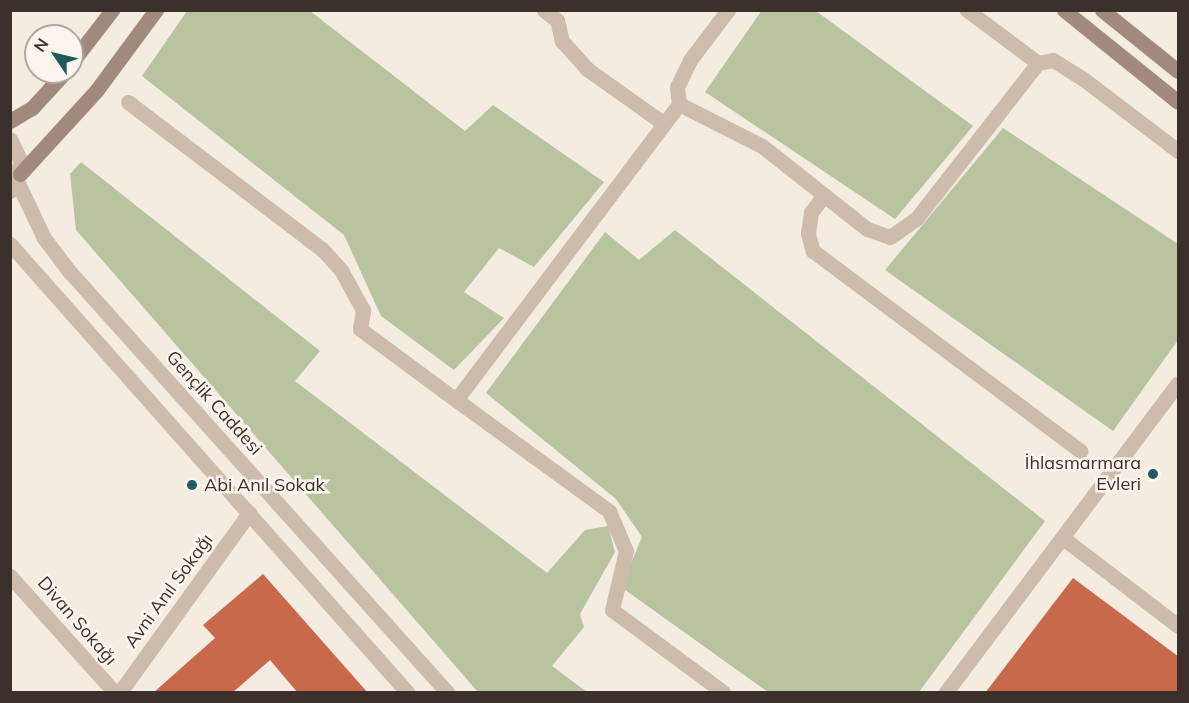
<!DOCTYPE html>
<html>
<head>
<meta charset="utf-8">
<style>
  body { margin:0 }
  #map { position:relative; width:1189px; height:703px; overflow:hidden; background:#f4ebe1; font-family:Mulish,sans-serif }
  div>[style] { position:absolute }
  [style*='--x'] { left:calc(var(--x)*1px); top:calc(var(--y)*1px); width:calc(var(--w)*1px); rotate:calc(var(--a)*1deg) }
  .green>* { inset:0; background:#b8c4a0 }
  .building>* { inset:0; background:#c8694b }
  .minor>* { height:15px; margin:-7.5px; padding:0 7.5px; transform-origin:7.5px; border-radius:7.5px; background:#cdbbac }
  .tertiary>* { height:15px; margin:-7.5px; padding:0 7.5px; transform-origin:7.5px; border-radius:7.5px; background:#cdbbac }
  .secondary>* { height:15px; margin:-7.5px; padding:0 7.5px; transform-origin:7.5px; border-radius:7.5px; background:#a18a7d }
  .dots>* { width:16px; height:16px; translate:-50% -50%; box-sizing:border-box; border:3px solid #fbf5ee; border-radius:50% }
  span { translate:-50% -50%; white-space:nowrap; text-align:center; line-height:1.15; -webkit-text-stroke:5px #fbf5ee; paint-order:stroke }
  .street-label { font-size:18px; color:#3b302b }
  .poi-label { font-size:18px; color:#3b302b }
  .right { translate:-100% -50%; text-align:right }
  .left { translate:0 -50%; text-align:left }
  .frame { position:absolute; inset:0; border:12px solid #3b302b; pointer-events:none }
  .north { position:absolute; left:24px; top:24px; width:60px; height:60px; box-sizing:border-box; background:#fbf5ee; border:2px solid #aea6a0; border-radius:50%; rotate:305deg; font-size:16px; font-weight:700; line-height:24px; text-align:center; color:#3b302b }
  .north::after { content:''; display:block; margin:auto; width:21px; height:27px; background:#1f5a5e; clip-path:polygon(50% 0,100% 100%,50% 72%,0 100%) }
</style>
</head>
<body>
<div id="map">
  <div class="green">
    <i style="clip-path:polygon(762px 10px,816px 11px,973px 126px,895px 219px,705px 92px)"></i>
    <i style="clip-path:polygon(187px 11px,310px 11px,465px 131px,493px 105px,604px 182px,534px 267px,499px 248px,464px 292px,504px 318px,454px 370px,381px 316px,344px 235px,142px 76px)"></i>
    <i style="clip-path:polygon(1003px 128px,1178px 244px,1178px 340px,1113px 431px,885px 270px)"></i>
    <i style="clip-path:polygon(81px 162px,320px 351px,295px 381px,547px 573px,585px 530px,608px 526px,615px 552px,580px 614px,584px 627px,552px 666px,587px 692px,478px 692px,76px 230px,70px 174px)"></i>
    <i style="clip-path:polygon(675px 230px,1045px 521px,919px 692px,768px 692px,621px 587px,642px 537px,616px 499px,486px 393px,605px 232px,639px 260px)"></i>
  </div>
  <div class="building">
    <i style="clip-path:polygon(263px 574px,368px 693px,298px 693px,270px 660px,232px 693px,153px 693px,215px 638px,203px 625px)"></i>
    <i style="clip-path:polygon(1073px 578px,1179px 657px,1179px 693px,985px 693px)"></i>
  </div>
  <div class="minor">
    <i style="--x:544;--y:10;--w:16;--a:38"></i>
    <i style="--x:557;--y:20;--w:22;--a:77"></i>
    <i style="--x:562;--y:41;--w:38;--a:48"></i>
    <i style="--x:587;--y:69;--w:93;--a:35.4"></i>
    <i style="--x:1038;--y:63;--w:15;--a:-11"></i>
    <i style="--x:1053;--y:60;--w:34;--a:32"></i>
    <i style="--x:1082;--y:78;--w:121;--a:37.2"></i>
    <i style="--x:128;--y:102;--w:243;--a:37.2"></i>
    <i style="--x:322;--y:249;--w:28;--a:48"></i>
    <i style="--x:341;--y:270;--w:46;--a:61.2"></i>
    <i style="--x:363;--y:310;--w:19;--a:99"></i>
    <i style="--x:360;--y:329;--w:119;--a:36.5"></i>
    <i style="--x:679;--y:104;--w:93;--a:26.8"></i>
    <i style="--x:762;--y:146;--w:79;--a:38.3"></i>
    <i style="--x:824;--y:195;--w:21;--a:127"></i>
    <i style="--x:811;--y:212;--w:22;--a:98"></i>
    <i style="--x:808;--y:234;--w:18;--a:74"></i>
    <i style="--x:813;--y:251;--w:334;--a:36.8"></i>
    <i style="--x:824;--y:195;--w:55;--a:38.3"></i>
    <i style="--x:867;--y:229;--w:24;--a:19"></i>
    <i style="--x:890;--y:237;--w:32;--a:-35"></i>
    <i style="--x:916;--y:219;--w:198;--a:-52"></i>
    <i style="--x:1038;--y:63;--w:89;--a:-143.3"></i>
    <i style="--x:1063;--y:538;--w:145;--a:37.4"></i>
    <i style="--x:10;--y:576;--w:156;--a:48.1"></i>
    <i style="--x:120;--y:692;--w:221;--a:-54.2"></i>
    <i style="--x:723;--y:692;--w:138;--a:-143.5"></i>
    <i style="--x:612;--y:610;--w:61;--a:-76.7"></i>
    <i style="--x:626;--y:551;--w:43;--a:-113"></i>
    <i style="--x:609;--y:511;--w:189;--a:-144"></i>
    <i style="--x:456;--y:400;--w:371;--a:-53"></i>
    <i style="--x:679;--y:104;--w:17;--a:-97"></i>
    <i style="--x:677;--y:87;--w:30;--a:-64"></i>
    <i style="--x:690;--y:60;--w:63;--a:-52.8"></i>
    <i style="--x:946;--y:692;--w:386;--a:-53.1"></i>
  </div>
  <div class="tertiary">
    <i style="--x:10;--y:139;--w:25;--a:64"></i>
    <i style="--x:21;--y:162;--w:31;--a:111"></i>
    <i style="--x:17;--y:181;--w:63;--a:64.7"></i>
    <i style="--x:44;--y:238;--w:41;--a:52.9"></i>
    <i style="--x:69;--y:271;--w:566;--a:48.08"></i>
    <i style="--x:10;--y:244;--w:599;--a:48.45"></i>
  </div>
  <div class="secondary">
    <i style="--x:1064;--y:10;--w:146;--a:38.9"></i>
    <i style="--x:1102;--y:10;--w:97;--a:38.8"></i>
    <i style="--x:72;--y:62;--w:66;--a:-52.4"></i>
    <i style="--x:10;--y:121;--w:26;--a:-31"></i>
    <i style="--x:32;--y:108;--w:49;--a:-47.5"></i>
    <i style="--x:20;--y:174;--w:113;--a:-47.5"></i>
    <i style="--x:96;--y:91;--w:101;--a:-53.5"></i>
  </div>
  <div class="dots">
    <i style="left:1153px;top:474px;background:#1f5a5e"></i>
    <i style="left:192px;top:485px;background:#1f5a5e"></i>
  </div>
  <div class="street-label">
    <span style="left:214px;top:403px;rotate:48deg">Gençlik Caddesi</span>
    <span style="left:169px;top:591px;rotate:-54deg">Avni Anıl Sokağı</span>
    <span style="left:77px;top:621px;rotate:49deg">Divan Sokağı</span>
  </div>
  <div class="poi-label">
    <span class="right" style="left:1141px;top:474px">İhlasmarmara<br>Evleri</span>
    <span class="left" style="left:204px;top:485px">Abi Anıl Sokak</span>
  </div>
  <div class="frame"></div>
  <div class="north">N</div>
</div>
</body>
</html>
